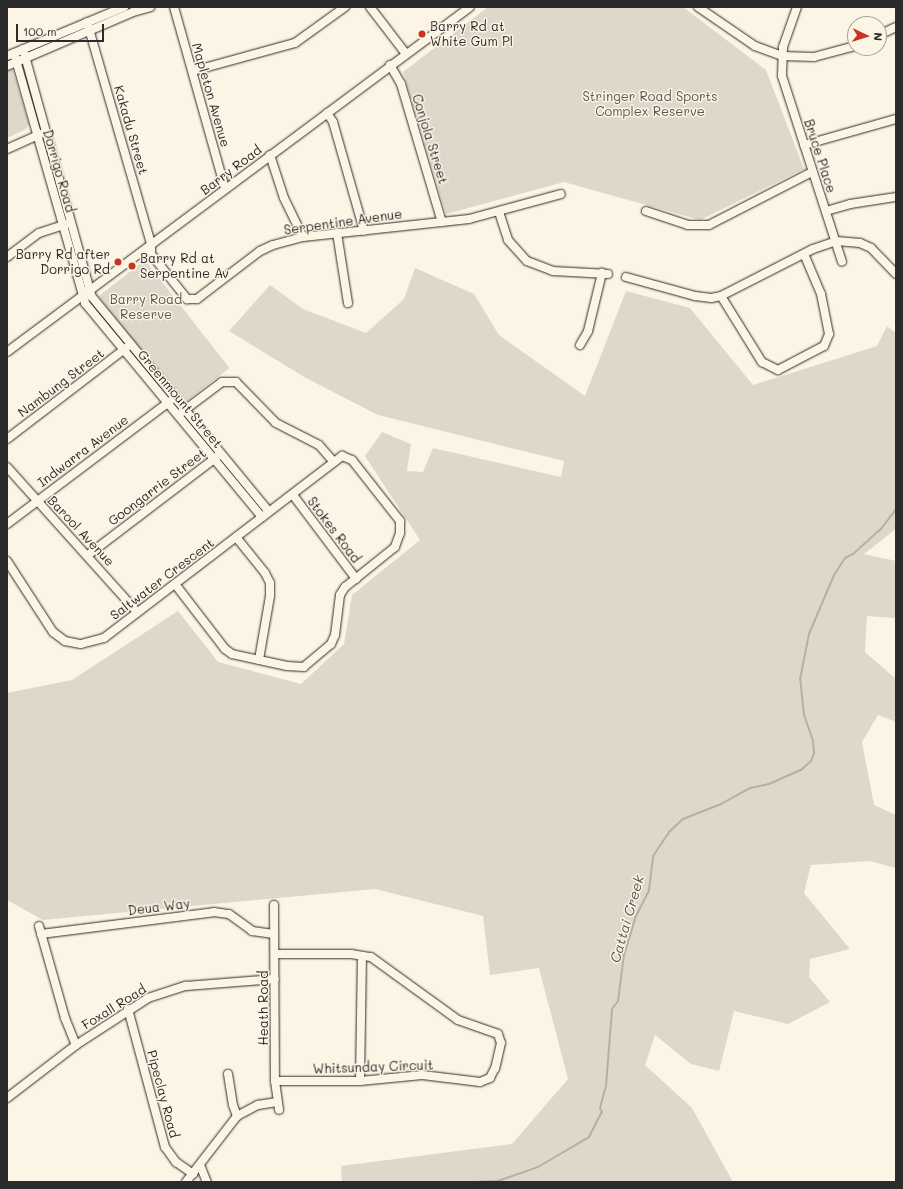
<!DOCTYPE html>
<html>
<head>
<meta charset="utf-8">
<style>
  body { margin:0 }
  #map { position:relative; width:903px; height:1189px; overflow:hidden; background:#fcf5e5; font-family:Mali,sans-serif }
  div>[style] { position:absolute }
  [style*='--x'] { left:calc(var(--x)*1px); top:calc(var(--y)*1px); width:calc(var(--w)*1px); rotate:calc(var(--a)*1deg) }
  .green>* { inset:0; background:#ded8ca; transform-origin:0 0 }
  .stream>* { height:2px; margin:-1px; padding:0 1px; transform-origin:1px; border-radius:1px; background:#b4b0a5 }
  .roads { filter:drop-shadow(0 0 1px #2b2b2b) drop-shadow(0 0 1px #2b2b2b) }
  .minor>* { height:8px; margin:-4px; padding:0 4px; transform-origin:4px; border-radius:4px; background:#fcf5e5 }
  .dots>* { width:11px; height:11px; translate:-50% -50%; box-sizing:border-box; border:2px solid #fcf5e5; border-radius:50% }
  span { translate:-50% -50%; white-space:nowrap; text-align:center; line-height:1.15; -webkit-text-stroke:3px #fcf5e5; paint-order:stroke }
  .poi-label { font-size:13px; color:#2b2b2b }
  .left { translate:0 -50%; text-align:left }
  .right { translate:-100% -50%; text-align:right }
  .street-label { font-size:13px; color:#2b2b2b }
  .park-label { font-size:13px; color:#585653 }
  .water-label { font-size:14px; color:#545350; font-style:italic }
  .frame { position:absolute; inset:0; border:8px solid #2b2b2b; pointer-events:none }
  .north { position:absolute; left:847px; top:16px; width:40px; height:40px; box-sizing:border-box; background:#fcf5e5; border:1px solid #a8a49b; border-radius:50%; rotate:94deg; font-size:11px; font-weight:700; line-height:16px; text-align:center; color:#2b2b2b }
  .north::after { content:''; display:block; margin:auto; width:14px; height:18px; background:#c8321e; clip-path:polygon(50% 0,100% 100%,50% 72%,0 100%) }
  .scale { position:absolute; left:16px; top:24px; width:88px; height:18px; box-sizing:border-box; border:2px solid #2b2b2b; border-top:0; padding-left:5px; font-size:12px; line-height:14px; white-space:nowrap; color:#2b2b2b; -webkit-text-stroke:3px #fcf5e5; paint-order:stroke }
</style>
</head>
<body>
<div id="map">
  <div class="green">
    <i style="clip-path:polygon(488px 7px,683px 7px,766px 70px,804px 169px,700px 220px,564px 182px,446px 214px,403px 72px)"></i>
    <i style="clip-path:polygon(9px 69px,13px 71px,29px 124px,26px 129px,7px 138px,7px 70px)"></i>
    <i style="left:145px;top:260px;width:137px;height:59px;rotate:52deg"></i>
    <i style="clip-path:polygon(415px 268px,474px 294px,499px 335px,585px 396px,626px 291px,690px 308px,753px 385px,877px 346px,887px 326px,896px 333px,896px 529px,864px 554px,896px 561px,896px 618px,867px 616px,865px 652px,896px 679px,896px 722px,878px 715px,862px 742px,874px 805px,896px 815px,896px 868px,870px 861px,811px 865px,804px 893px,850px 949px,810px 959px,809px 977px,830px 1002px,788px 1024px,734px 1011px,719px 1071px,691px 1064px,655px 1035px,645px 1065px,692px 1108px,733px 1182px,342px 1182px,341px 1166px,512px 1144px,568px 1079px,539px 968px,490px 975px,483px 916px,375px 889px,43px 920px,7px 900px,7px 693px,72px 680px,178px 611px,218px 662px,301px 684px,344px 644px,352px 595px,420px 540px,365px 456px,382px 432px,411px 444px,407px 471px,423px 472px,433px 448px,561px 477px,564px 461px,378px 415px,306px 378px,229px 331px,270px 285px,303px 309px,366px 333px,404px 299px)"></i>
  </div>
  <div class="stream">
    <i style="--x:472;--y:1182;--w:26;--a:-2"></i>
    <i style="--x:498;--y:1181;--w:42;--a:-19.3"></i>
    <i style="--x:538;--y:1167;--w:59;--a:-30.5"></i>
    <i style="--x:589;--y:1137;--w:28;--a:-63"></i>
    <i style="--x:602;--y:1112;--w:4;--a:-117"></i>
    <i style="--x:600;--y:1108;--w:23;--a:-75"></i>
    <i style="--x:606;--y:1086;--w:77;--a:-85.5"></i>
    <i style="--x:612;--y:1009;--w:10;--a:-53"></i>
    <i style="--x:618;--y:1001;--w:46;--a:-82.6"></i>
    <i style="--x:624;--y:955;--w:39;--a:-73"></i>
    <i style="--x:635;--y:918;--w:31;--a:-63"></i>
    <i style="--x:649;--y:890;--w:34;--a:-83"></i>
    <i style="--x:653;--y:856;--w:29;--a:-56"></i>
    <i style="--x:669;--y:832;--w:19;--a:-43"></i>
    <i style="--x:683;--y:819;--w:41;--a:-21.5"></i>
    <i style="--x:721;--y:804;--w:33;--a:-29"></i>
    <i style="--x:750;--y:788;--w:19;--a:-12"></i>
    <i style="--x:769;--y:784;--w:35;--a:-24"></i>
    <i style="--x:801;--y:770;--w:13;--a:-42"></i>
    <i style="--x:811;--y:761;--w:9;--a:-69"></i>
    <i style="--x:814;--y:753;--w:12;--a:-95"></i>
    <i style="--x:813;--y:741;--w:28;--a:-109"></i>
    <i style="--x:804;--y:715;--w:36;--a:-96"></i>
    <i style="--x:800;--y:679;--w:46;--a:-78.7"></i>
    <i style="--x:809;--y:634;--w:64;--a:-67"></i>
    <i style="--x:834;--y:575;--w:20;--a:-57"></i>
    <i style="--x:845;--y:558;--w:9;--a:-27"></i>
    <i style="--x:853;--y:554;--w:38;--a:-42"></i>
    <i style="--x:881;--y:529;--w:25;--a:-53"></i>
  </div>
  <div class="roads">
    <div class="minor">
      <i style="--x:174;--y:7;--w:189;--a:74.3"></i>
      <i style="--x:370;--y:7;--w:59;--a:52.5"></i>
      <i style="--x:698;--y:7;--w:69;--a:34.4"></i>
      <i style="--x:755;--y:46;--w:29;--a:20"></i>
      <i style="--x:782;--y:56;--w:32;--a:2"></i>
      <i style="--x:814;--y:57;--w:42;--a:-15"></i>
      <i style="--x:797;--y:7;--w:42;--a:109.3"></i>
      <i style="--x:783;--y:47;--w:29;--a:92"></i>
      <i style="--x:782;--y:76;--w:195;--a:72.1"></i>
      <i style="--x:87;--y:22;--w:231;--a:73.9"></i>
      <i style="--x:151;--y:244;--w:10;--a:90"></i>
      <i style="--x:151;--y:254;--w:58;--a:51.3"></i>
      <i style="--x:187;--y:299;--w:10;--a:0"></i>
      <i style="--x:197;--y:299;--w:79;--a:-37.3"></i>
      <i style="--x:260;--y:251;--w:14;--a:-25"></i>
      <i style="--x:273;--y:245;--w:31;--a:-15"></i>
      <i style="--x:303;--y:237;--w:167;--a:-6.2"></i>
      <i style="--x:469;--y:219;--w:95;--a:-15.2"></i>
      <i style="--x:879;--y:35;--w:19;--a:-25"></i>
      <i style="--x:23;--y:49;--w:257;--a:74.5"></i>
      <i style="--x:92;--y:297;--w:278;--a:50.5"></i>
      <i style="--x:14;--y:53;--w:260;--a:74.1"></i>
      <i style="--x:85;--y:303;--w:278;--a:50.4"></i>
      <i style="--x:7;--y:56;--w:127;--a:-22.7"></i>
      <i style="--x:390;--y:65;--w:22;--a:60"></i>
      <i style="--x:401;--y:84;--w:144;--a:73.5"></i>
      <i style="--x:7;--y:66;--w:137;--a:-23.2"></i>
      <i style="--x:133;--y:12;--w:18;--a:-16"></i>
      <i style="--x:193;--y:71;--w:106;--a:-15.4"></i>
      <i style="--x:295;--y:43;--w:62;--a:-35.8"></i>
      <i style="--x:327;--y:113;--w:11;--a:56"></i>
      <i style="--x:333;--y:122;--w:113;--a:74.1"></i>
      <i style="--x:804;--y:145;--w:96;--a:-15.8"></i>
      <i style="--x:7;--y:149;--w:37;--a:-24"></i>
      <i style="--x:270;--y:155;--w:45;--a:72"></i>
      <i style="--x:284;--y:198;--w:43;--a:64"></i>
      <i style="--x:646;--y:211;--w:44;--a:18.4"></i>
      <i style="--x:688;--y:225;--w:21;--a:0"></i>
      <i style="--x:709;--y:225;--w:116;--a:-27.2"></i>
      <i style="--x:826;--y:211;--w:25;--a:-16"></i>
      <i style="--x:850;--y:204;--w:47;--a:-8.7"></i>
      <i style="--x:499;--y:212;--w:29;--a:72"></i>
      <i style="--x:508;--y:240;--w:28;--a:48"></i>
      <i style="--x:527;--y:261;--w:28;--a:21"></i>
      <i style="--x:553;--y:271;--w:55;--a:3.1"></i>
      <i style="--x:337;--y:233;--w:71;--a:81.1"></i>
      <i style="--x:7;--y:257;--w:40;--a:-37"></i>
      <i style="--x:39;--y:233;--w:28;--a:-18"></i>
      <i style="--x:626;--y:277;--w:72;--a:15.4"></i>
      <i style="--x:695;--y:296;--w:16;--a:7"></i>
      <i style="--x:711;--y:298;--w:10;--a:-11"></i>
      <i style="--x:721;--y:296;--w:103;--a:-27.1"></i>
      <i style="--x:813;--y:249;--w:24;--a:-19"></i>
      <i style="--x:836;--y:241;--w:24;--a:5"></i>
      <i style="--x:860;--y:243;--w:12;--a:24"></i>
      <i style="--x:871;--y:248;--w:36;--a:46"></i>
      <i style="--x:721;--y:296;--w:78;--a:58.2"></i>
      <i style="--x:762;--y:362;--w:18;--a:27"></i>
      <i style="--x:778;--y:370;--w:52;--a:-27.6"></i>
      <i style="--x:824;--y:346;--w:13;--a:-67"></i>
      <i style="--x:829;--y:334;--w:41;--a:-101.3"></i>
      <i style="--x:821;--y:294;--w:43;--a:-113"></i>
      <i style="--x:580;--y:345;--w:16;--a:-60"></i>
      <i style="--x:588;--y:331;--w:60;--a:-76.4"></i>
      <i style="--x:7;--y:352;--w:577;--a:-36.69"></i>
      <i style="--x:182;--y:412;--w:50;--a:-36.9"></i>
      <i style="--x:222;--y:382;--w:14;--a:0"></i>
      <i style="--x:236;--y:382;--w:57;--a:45.7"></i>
      <i style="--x:276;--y:423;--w:48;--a:27.1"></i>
      <i style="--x:319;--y:445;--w:21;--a:49"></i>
      <i style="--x:7;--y:439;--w:150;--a:-37.4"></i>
      <i style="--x:7;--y:467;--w:195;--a:48.1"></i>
      <i style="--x:293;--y:495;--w:105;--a:53.1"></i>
      <i style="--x:7;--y:524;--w:204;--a:-37"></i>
      <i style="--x:236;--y:537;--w:46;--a:51.1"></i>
      <i style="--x:265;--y:573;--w:11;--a:63"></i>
      <i style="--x:270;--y:583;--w:13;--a:90"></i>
      <i style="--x:270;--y:596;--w:65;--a:99.8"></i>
      <i style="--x:88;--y:555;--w:163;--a:-37.3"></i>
      <i style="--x:7;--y:561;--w:85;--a:57.1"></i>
      <i style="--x:53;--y:632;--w:15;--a:37"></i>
      <i style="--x:65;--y:641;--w:16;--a:11"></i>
      <i style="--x:81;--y:644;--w:24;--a:-15"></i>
      <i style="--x:104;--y:638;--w:300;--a:-37.4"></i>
      <i style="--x:342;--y:456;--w:11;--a:22"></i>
      <i style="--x:352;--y:460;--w:78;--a:51.8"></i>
      <i style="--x:400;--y:521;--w:12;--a:90"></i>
      <i style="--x:400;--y:533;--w:15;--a:110"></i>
      <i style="--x:395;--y:547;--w:64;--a:141.3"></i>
      <i style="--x:345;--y:587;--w:9;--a:122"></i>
      <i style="--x:340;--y:595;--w:40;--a:97.1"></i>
      <i style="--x:335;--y:635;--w:10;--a:114"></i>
      <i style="--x:331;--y:644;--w:35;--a:140"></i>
      <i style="--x:304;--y:667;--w:17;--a:-177"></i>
      <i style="--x:287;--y:666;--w:56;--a:-167.7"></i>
      <i style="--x:232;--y:654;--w:9;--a:-144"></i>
      <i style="--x:225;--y:649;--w:82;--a:-127.6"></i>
      <i style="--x:274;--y:905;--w:176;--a:89.7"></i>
      <i style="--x:275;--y:1081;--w:29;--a:82"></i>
      <i style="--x:39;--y:926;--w:96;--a:74.2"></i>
      <i style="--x:65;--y:1018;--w:29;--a:68"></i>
      <i style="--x:41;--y:934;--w:174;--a:-7.2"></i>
      <i style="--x:214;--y:912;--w:15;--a:8"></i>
      <i style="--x:229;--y:914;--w:29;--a:36"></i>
      <i style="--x:252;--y:931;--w:22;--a:8"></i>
      <i style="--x:275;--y:954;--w:76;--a:0"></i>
      <i style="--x:351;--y:954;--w:20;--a:9"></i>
      <i style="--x:371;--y:957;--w:107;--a:35.9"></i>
      <i style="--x:458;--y:1020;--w:42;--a:19.3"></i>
      <i style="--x:498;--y:1034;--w:9;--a:72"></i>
      <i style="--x:501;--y:1043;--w:26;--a:103"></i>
      <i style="--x:495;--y:1068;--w:11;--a:117"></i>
      <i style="--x:490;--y:1078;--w:11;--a:158"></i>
      <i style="--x:480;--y:1082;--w:58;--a:-173.1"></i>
      <i style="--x:422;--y:1075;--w:62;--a:174.5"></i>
      <i style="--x:360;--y:1081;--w:85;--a:180"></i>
      <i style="--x:128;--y:1009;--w:143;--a:75"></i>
      <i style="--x:165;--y:1147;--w:19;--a:54"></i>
      <i style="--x:176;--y:1162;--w:21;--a:35"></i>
      <i style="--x:228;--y:1074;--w:31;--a:81"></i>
      <i style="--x:233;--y:1105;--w:12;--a:70"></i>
      <i style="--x:360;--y:1081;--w:125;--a:-89.1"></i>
      <i style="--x:7;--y:1098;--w:87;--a:-37.5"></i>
      <i style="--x:76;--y:1045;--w:86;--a:-33.1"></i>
      <i style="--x:148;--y:998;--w:40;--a:-18"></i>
      <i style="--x:186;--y:986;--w:89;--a:-4.5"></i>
      <i style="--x:200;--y:1165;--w:18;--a:68"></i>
      <i style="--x:186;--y:1182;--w:83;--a:-52.3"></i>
      <i style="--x:237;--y:1116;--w:24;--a:-28"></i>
      <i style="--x:258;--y:1105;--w:19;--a:-9"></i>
    </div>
  </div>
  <div class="dots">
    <i style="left:422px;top:34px;background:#c8321e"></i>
    <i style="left:118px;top:262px;background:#c8321e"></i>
    <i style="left:132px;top:266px;background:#c8321e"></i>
  </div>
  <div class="poi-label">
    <span class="left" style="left:430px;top:34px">Barry Rd at<br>White Gum Pl</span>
    <span class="right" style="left:110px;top:262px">Barry Rd after<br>Dorrigo Rd</span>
    <span class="left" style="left:140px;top:266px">Barry Rd at<br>Serpentine Av</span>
  </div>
  <div class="street-label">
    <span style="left:211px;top:95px;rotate:74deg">Mapleton Avenue</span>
    <span style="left:131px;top:130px;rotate:74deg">Kakadu Street</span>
    <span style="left:430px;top:139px;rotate:73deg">Conjola Street</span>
    <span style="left:820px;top:156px;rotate:72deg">Bruce Place</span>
    <span style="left:231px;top:170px;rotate:-37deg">Barry Road</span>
    <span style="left:59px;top:171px;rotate:74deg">Dorrigo Road</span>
    <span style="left:343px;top:222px;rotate:-8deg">Serpentine Avenue</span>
    <span style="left:61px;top:383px;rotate:-37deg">Nambung Street</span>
    <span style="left:180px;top:399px;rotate:50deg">Greenmount Street</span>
    <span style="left:83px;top:451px;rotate:-37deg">Indwarra Avenue</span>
    <span style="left:157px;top:487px;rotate:-37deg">Goongarrie Street</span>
    <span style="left:334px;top:530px;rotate:53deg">Stokes Road</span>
    <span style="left:81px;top:531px;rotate:47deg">Barool Avenue</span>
    <span style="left:162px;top:579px;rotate:-37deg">Saltwater Crescent</span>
    <span style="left:159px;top:907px;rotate:-7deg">Deua Way</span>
    <span style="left:114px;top:1007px;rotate:-32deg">Foxall Road</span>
    <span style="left:263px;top:1008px;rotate:-90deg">Heath Road</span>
    <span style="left:373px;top:1067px;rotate:-2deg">Whitsunday Circuit</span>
    <span style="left:163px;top:1094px;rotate:75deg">Pipeclay Road</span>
  </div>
  <div class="park-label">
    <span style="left:650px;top:104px">Stringer Road Sports<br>Complex Reserve</span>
    <span style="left:146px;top:307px">Barry Road<br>Reserve</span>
  </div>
  <div class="water-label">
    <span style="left:627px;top:919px;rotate:-74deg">Cattai Creek</span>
  </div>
  <div class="frame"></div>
  <div class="north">N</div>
  <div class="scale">100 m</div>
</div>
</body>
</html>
